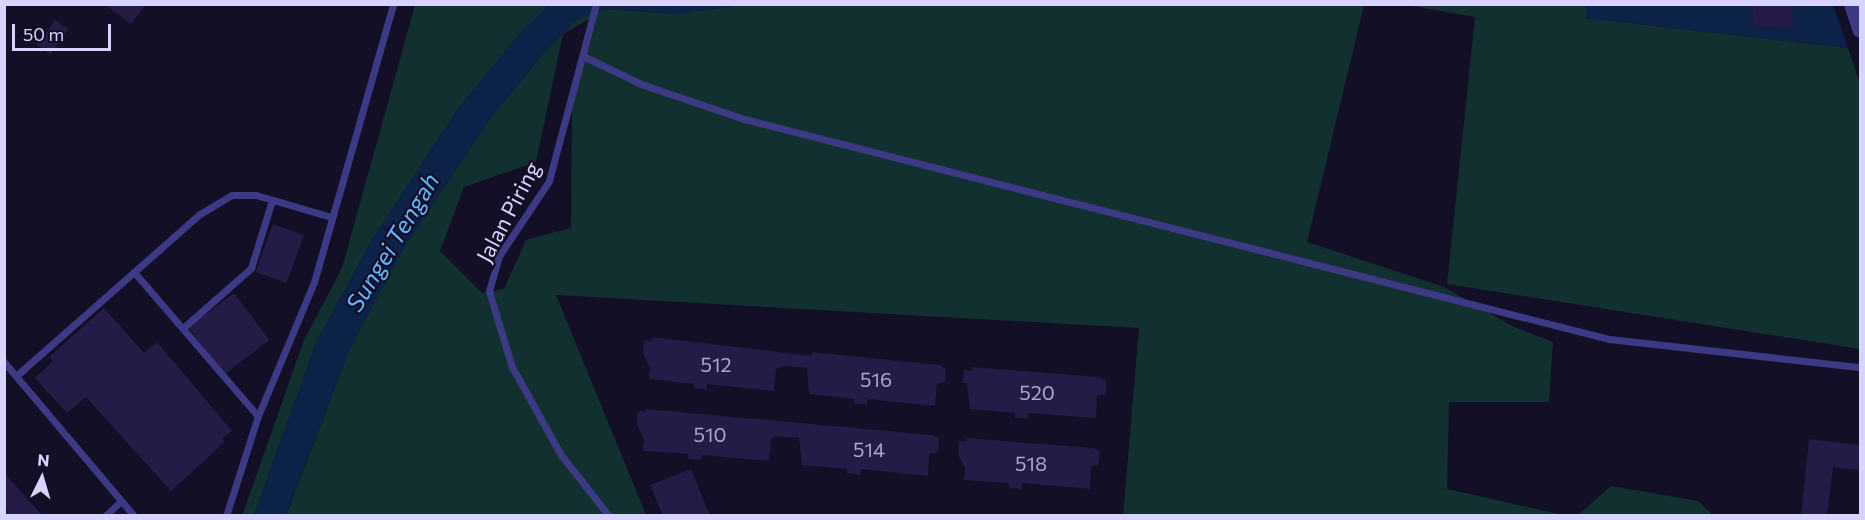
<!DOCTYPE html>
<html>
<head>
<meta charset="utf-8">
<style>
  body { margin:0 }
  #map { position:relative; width:1865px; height:520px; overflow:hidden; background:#130f26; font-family:Commissioner,sans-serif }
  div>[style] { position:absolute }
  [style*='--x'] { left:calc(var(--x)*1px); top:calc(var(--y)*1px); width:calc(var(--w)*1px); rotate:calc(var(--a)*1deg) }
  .green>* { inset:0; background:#12302f }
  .water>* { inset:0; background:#0c2248 }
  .building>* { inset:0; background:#241b47; transform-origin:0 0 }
  .lane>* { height:7px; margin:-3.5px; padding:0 3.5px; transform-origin:3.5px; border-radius:3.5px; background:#3d3a85 }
  .street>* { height:14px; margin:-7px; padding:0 7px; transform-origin:7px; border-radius:7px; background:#3d3a85 }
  span { translate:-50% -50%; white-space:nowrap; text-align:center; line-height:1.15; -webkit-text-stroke:4.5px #130f26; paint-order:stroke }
  .number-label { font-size:20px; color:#aca6d1 }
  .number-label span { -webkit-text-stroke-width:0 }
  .street-label { font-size:22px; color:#d9d4ff }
  .water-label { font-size:24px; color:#62b6ff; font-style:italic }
  .frame { position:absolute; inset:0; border:6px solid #d9d4ff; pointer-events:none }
  .north { position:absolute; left:12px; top:448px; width:60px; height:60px; -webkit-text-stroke:4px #130f26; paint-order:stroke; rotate:5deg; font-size:16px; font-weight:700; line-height:24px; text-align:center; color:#d9d4ff }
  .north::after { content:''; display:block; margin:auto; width:21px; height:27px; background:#d9d4ff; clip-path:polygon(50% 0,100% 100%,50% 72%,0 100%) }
  .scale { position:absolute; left:12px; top:24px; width:99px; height:27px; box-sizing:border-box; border:3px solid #d9d4ff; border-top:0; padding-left:8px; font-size:18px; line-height:21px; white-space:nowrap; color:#d9d4ff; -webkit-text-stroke:4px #130f26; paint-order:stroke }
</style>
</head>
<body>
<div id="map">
  <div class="green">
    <i style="clip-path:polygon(evenodd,741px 4px,1364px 5px,1307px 242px,1444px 287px,1514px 327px,1553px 342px,1549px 402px,1449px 402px,1447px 489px,1563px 515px,1123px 516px,1139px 328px,556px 295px,646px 515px,286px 516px,350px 348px,405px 246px,489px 120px,543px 54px,576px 20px,606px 9px,679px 14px,741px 4px,593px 17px,572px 102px,571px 228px,526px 240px,504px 289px,482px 293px,440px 251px,464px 187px,536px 162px,563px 34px,593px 17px)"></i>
    <i style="clip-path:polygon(415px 5px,549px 5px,521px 32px,458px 109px,372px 240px,317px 341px,254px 515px,242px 516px,304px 340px,342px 268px)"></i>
    <i style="clip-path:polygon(1407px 5px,1586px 5px,1586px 18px,1848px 48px,1860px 84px,1860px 349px,1447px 284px,1475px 17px)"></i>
    <i style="clip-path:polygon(1611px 486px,1698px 501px,1713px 515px,1578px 515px)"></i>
  </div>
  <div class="water">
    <i style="clip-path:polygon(549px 4px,741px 5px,679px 14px,606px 9px,576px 20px,543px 54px,489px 120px,405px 246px,350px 348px,286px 515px,254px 516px,317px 341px,372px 240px,458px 109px,521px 32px)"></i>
    <i style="clip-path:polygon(1586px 5px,1833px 5px,1848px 48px,1586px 18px)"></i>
  </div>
  <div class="building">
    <i style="clip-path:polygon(104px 4px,146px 4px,131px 24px)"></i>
    <i style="left:1753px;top:4px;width:40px;height:23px;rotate:1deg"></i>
    <i style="left:55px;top:20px;width:16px;height:31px;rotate:35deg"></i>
    <i style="left:273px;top:224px;width:33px;height:51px;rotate:20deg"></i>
    <i style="left:234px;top:293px;width:59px;height:57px;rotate:53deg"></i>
    <i style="clip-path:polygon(104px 308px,144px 353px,157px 342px,232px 431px,222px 439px,225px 442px,171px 491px,86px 397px,67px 413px,35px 378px,53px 361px,49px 357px)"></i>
    <i style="clip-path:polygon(652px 337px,812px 356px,812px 352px,939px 365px,946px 369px,945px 382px,937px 384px,935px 406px,868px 399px,867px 405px,854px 403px,854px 399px,809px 394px,807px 368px,785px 366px,776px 369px,774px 391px,707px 384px,707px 390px,694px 388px,694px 384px,649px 379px,650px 368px,643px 353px,644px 340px,651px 341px)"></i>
    <i style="clip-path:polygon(972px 367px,1099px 377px,1106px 381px,1106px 394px,1097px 396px,1096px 418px,1028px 413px,1028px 418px,1015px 418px,1015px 413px,970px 409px,967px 383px,963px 383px,964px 370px,972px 371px)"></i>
    <i style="clip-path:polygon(646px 409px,932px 435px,939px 438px,938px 452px,929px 454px,928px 476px,861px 469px,860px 475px,847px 473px,847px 469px,802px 465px,799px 438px,776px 436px,771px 439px,769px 461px,702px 455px,701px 460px,688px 459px,688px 454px,643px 451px,644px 439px,637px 424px,638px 411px,646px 412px)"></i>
    <i style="clip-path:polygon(966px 438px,1093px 448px,1100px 451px,1099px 464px,1091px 467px,1090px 489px,1022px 483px,1022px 489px,1009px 488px,1009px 483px,964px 480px,965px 468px,958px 454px,959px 441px,966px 441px)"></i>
    <i style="clip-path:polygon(1809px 439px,1860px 445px,1858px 470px,1833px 467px,1827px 516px,1801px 516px)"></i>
    <i style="clip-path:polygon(691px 469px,710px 516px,663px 516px,650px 485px)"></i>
    <i style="clip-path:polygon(4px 473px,43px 516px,7px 516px)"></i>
  </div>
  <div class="lane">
    <i style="--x:596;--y:4;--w:183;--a:104.9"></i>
    <i style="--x:549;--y:181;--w:90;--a:123.7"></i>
    <i style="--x:499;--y:256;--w:36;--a:106"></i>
    <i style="--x:489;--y:291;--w:79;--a:73.2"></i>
    <i style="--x:512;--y:367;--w:101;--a:60.9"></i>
    <i style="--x:561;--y:455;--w:78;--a:51.8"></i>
    <i style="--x:585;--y:57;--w:62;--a:25.7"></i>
    <i style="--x:641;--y:84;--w:109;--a:18.8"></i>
    <i style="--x:744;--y:119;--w:893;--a:14.27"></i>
    <i style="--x:1609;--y:339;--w:253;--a:6.4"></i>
    <i style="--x:134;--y:272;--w:190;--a:49.3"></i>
    <i style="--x:183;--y:328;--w:91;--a:-41.4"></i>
    <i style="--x:251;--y:268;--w:71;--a:-72.8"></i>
    <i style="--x:4;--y:362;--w:202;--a:49.8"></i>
    <i style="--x:16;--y:376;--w:245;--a:-41.4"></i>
    <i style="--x:200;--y:214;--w:37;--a:-31"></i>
    <i style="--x:232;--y:195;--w:24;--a:0"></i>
    <i style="--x:256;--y:195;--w:78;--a:16.3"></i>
    <i style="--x:105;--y:516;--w:22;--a:-43"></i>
    <i style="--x:226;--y:516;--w:105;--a:-72.3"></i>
    <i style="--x:258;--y:416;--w:145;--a:-67.3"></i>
    <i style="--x:314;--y:282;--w:289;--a:-74.1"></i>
  </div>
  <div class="street">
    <i style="--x:1851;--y:4;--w:28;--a:72"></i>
  </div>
  <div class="number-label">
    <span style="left:716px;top:364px">512</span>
    <span style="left:876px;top:379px">516</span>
    <span style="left:1037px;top:392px">520</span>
    <span style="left:710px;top:434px">510</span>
    <span style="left:869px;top:449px">514</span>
    <span style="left:1031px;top:463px">518</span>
  </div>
  <div class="street-label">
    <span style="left:508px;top:212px;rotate:-62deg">Jalan Piring</span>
  </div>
  <div class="water-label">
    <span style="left:392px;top:242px;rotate:-59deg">Sungei Tengah</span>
  </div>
  <div class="frame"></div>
  <div class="north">N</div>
  <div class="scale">50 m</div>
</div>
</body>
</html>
